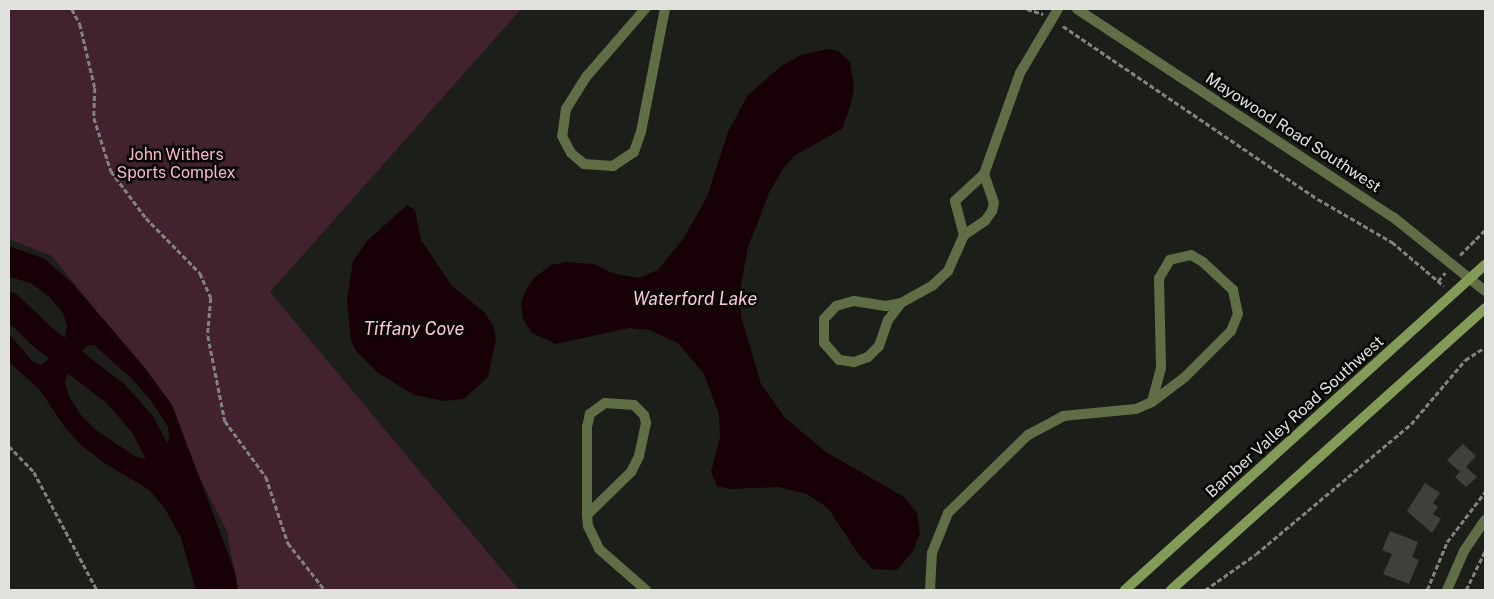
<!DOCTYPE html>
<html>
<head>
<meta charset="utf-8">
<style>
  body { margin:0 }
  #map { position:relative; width:1494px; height:599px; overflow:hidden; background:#1c1f19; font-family:"Public Sans",sans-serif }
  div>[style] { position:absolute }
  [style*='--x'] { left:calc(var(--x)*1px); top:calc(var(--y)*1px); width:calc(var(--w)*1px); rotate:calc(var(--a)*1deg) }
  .green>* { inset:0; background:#42222e }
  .water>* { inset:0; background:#180007 }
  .river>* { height:26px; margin:-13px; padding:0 13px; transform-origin:13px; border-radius:13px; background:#180007 }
  .building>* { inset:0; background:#3e413a }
  .path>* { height:2.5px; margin-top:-1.25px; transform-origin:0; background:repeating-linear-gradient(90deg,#81837e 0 5px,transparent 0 7.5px) }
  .minor>* { height:10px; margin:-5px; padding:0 5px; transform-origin:5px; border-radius:5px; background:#5f6e44 }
  .tertiary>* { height:10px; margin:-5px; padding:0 5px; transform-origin:5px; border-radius:5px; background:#5f6e44 }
  .secondary>* { height:10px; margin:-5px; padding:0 5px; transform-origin:5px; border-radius:5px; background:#849b58 }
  span { translate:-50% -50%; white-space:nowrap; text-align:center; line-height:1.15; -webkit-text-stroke:5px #070806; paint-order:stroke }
  .street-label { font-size:16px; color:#e0e2dd }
  .park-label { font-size:16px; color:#fdb4cc }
  .water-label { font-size:18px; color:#fdc5d7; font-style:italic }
  .frame { position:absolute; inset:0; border:10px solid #e0e2dd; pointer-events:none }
</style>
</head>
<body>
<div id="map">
  <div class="green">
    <i style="clip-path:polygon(9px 9px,521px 9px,270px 292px,519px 590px,238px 590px,227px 531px,196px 470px,172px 405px,52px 256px,9px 239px)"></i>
  </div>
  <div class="water">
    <i style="clip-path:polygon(828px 49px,838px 51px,850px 62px,854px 87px,851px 104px,842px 129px,794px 156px,782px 170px,769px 193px,748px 247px,740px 290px,741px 316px,761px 384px,785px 418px,826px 452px,904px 497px,917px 513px,920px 534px,913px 551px,898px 569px,891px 570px,873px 569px,859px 555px,828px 508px,807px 494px,779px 487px,730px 489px,717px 486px,711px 472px,720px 437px,719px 414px,704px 374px,678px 343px,649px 330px,629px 328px,556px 344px,532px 333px,523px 319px,521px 304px,525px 292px,534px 278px,551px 265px,566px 262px,594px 264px,612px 273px,638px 278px,658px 270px,683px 239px,707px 197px,728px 132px,748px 95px,780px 67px,801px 55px)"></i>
    <i style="clip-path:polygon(407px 205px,415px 210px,421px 240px,452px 286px,484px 312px,493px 325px,496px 340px,488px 377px,464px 399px,445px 401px,414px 395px,377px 372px,356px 351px,351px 341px,347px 300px,353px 261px,367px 241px)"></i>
    <i style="clip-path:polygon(evenodd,9px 246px,45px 259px,74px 285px,145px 368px,172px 405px,235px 572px,238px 590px,196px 590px,181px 538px,164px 507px,148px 489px,104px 463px,81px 445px,64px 426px,40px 390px,9px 362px,9px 334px,33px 362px,41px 365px,55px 354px,65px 338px,67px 325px,62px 311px,47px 295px,31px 283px,9px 277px,9px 246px,94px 345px,131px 378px,152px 402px,168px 427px,169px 439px,164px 452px,156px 460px,136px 457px,96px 430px,80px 414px,69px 396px,65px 382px,69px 370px,86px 346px,94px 345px)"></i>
  </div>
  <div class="river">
    <i style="--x:9;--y:305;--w:51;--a:43.4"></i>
    <i style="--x:46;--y:340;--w:88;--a:37.6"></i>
    <i style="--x:116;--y:394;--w:41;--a:48.9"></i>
    <i style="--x:143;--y:425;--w:70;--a:62.7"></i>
  </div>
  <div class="building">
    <i style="clip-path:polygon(1463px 444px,1476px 456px,1466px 467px,1477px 477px,1466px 487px,1455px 477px,1460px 472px,1447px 460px)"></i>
    <i style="clip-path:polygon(1425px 483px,1440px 493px,1433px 503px,1438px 507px,1433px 514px,1441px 519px,1432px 533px,1407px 511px)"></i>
    <i style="clip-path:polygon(1390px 531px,1418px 542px,1412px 557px,1419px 560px,1409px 584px,1383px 574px,1392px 554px,1382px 550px)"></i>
  </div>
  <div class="path">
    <i style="--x:72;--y:9;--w:17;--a:62"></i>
    <i style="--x:80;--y:24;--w:66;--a:76.8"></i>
    <i style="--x:95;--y:88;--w:30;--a:92"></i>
    <i style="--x:94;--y:118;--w:56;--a:72.2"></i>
    <i style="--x:111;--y:171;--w:59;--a:53.3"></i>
    <i style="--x:146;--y:218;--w:77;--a:45.5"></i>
    <i style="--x:200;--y:273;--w:27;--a:66"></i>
    <i style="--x:211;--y:298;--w:38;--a:95"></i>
    <i style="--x:208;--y:336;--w:87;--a:78.7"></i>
    <i style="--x:225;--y:421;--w:69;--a:53.8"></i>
    <i style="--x:266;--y:477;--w:70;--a:71.6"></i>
    <i style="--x:288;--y:543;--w:60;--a:51.8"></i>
    <i style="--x:1027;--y:9;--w:17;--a:17"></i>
    <i style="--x:1063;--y:26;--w:308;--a:34.2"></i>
    <i style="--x:1318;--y:199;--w:86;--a:30.2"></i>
    <i style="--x:1392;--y:242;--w:68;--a:40.2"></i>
    <i style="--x:1460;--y:255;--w:35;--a:-45"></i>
    <i style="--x:1438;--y:281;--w:11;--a:-49"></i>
    <i style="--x:9;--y:446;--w:36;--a:46"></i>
    <i style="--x:34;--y:472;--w:134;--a:61.9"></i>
    <i style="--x:1205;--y:590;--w:62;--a:-35.2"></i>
    <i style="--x:1256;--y:554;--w:202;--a:-40"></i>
    <i style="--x:1411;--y:424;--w:84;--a:-49.8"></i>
    <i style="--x:1465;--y:360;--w:24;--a:-33"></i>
    <i style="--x:1427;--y:590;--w:52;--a:-67.4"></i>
    <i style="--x:1447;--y:542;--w:63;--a:-52.8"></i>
    <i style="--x:1466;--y:590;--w:43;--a:-64"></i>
  </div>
  <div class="minor">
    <i style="--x:645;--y:9;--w:90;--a:130.9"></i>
    <i style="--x:586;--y:77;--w:38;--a:122"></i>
    <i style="--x:566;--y:109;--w:27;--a:98"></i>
    <i style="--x:562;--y:136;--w:19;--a:62"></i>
    <i style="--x:571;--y:153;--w:17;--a:40"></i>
    <i style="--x:584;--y:164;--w:29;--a:4"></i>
    <i style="--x:613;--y:166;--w:25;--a:-34"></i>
    <i style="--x:634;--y:152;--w:21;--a:-71"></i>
    <i style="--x:641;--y:132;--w:125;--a:-79"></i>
    <i style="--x:964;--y:235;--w:25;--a:-34"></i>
    <i style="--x:985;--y:221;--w:12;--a:-55"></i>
    <i style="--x:992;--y:211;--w:8;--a:-76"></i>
    <i style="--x:994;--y:203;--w:31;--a:-109"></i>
    <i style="--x:901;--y:303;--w:21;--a:127"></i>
    <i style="--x:888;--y:320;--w:28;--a:109"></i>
    <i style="--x:879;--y:346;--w:16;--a:135"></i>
    <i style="--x:868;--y:357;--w:15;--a:160"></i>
    <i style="--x:854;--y:362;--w:15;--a:-172"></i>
    <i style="--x:839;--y:360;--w:23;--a:-131"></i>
    <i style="--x:824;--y:343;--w:24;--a:-90"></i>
    <i style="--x:824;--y:319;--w:18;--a:-47"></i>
    <i style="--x:836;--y:306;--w:19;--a:-16"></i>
    <i style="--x:854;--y:301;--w:32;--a:9"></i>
    <i style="--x:886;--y:306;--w:15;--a:-11"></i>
    <i style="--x:901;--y:303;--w:37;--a:-29"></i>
    <i style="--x:933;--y:285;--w:21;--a:-43"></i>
    <i style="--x:948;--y:271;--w:39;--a:-66"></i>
    <i style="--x:964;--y:235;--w:35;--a:-105"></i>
    <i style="--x:955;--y:201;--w:40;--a:-43"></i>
    <i style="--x:984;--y:174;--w:107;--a:-70.4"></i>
    <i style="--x:1020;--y:73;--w:74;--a:-59.3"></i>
    <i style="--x:587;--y:515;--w:62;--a:-44.3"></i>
    <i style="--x:631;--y:472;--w:18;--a:-63"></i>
    <i style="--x:639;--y:456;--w:34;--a:-78"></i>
    <i style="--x:646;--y:423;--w:8;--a:-104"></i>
    <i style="--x:644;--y:415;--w:14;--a:-135"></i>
    <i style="--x:634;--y:405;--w:29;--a:-176"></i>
    <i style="--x:605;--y:403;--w:19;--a:144"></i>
    <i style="--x:590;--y:414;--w:13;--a:103"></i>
    <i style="--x:587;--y:427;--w:88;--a:90"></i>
    <i style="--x:587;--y:515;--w:11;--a:85"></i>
    <i style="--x:588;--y:526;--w:25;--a:64"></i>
    <i style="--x:599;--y:549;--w:62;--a:41.1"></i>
    <i style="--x:930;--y:590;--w:37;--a:-87"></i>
    <i style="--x:932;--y:553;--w:43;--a:-68.2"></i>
    <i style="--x:948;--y:513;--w:112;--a:-44.3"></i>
    <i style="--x:1028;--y:435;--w:40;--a:-28"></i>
    <i style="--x:1063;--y:416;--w:73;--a:-5.5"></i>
    <i style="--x:1136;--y:409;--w:17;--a:-24"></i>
    <i style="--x:1152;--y:402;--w:41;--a:-37.1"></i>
    <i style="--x:1185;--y:377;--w:65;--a:-45"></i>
    <i style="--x:1231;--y:331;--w:18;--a:-68"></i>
    <i style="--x:1238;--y:314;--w:25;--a:-102"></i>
    <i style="--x:1233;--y:290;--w:41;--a:-137"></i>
    <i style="--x:1203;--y:262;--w:14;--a:-150"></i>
    <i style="--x:1191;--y:255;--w:22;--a:167"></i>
    <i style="--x:1170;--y:260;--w:21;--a:121"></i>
    <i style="--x:1159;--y:278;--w:90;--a:88.7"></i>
    <i style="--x:1161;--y:368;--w:35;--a:105"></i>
    <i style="--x:1447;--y:590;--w:43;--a:-66.4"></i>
    <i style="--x:1464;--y:551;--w:37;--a:-56"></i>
  </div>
  <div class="tertiary">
    <i style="--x:1077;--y:9;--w:378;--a:33.4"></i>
    <i style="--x:1393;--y:217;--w:118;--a:38.8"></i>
  </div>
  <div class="secondary">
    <i style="--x:1125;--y:590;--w:485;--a:-42.1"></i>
    <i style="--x:1171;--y:590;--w:422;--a:-41.9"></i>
  </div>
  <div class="street-label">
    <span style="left:1293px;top:133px;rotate:33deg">Mayowood Road Southwest</span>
    <span style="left:1295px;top:417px;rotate:-42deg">Bamber Valley Road Southwest</span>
  </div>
  <div class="park-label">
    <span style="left:176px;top:164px">John Withers<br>Sports Complex</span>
  </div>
  <div class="water-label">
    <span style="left:695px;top:299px">Waterford Lake</span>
    <span style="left:414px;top:329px">Tiffany Cove</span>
  </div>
  <div class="frame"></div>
</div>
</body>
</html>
